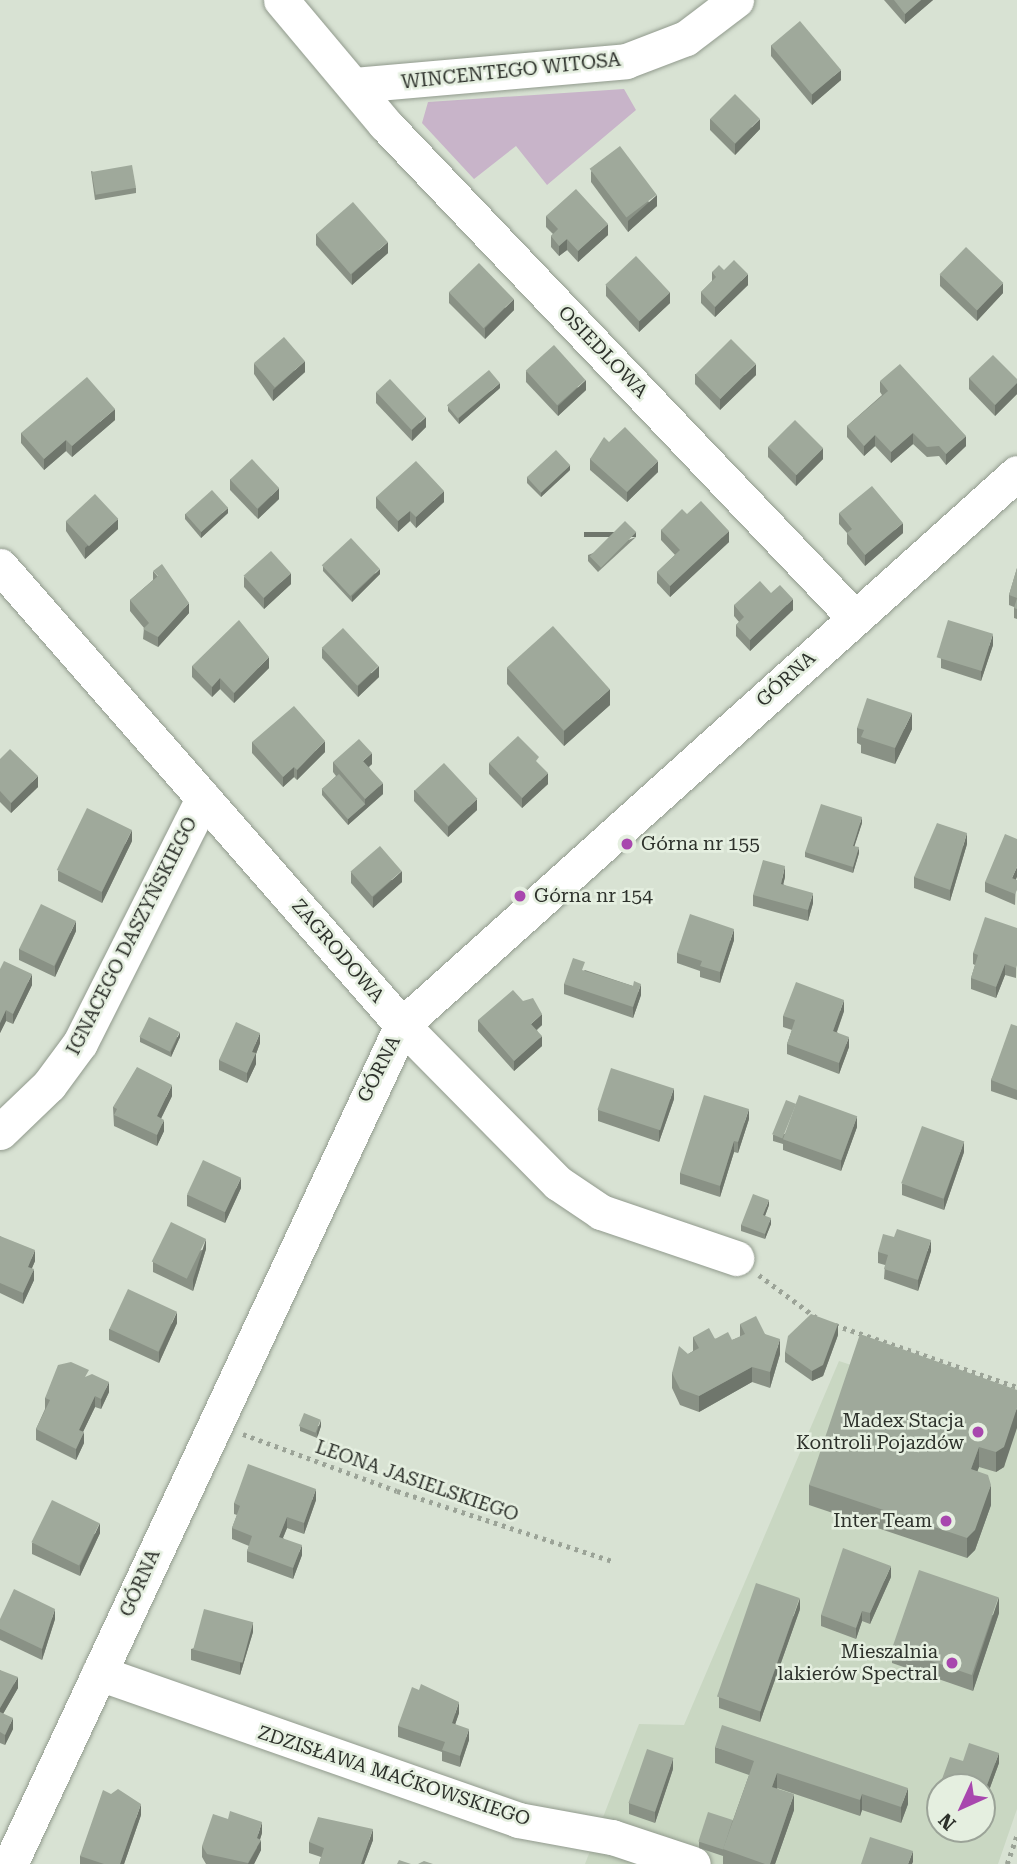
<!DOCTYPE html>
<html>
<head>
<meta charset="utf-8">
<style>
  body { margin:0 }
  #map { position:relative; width:1017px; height:1864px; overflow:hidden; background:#d8e2d3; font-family:"Roboto Serif",serif }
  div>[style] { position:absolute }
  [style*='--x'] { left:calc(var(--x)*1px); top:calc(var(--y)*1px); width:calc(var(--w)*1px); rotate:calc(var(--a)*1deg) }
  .built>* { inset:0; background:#c9d7c2 }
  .green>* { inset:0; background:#c8b4c9 }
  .path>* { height:4.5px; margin-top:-2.25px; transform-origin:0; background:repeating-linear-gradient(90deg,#9ba397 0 3.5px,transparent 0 8.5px) }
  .roads { filter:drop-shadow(0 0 2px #919a8d) drop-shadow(0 0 2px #919a8d) }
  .minor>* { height:35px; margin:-17.5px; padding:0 17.5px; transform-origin:17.5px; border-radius:17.5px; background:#fff }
  .wall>* { inset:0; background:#899185 }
  .shaded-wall>* { inset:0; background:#6f766c; transform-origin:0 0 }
  .building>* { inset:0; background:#9fa99b; transform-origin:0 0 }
  .dots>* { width:19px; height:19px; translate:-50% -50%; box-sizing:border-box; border:4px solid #e5efe0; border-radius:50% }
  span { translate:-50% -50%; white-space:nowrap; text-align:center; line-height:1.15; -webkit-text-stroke:5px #e5efe0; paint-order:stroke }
  .street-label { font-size:19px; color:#2d312b }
  .poi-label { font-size:19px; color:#2d312b }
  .left { translate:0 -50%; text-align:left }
  .right { translate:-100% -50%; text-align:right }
  .north { position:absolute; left:926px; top:1773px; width:70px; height:70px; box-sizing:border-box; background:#e5efe0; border:2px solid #9ba398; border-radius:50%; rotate:225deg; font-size:19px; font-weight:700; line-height:28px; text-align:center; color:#2d312b }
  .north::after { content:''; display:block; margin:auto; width:24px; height:32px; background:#a847ae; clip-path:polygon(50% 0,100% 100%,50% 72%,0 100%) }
</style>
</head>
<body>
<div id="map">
  <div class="built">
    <i style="clip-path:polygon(evenodd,839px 1361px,1017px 1420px,1017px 1809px,998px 1864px,585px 1864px,639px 1724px,684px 1725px,839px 1361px,940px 1787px,982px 1787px,982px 1829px,940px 1829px,940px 1787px)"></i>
  </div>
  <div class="green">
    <i style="clip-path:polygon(624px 89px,636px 110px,547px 185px,516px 146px,474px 179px,422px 123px,428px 102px)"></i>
  </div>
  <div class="path">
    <i style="--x:759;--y:1275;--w:72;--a:36.6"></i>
    <i style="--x:835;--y:1325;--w:192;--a:18.8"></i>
    <i style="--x:243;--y:1434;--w:164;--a:20.3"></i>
    <i style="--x:397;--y:1491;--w:227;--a:18"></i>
    <i style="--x:1007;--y:1864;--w:31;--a:-71"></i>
  </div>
  <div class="roads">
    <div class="minor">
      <i style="--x:281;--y:0;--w:162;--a:50"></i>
      <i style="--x:385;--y:124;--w:682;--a:46.43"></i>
      <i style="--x:354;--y:85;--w:273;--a:-5"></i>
      <i style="--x:626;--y:61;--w:64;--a:-21"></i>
      <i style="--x:686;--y:38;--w:63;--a:-37.2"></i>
      <i style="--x:0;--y:566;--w:610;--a:48.79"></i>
      <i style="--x:402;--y:1025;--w:222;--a:45.4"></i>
      <i style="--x:558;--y:1183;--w:52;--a:34"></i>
      <i style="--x:601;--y:1212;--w:143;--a:18.8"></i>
      <i style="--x:0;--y:1132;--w:68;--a:-43.8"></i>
      <i style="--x:49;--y:1085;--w:52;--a:-53.6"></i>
      <i style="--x:80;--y:1043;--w:274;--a:-63.3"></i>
      <i style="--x:99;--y:1673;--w:444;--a:19.3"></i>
      <i style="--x:518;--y:1820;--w:96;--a:10.3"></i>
      <i style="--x:612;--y:1837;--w:85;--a:18.4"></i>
      <i style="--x:10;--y:1864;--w:926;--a:-64.96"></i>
      <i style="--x:402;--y:1025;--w:826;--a:-41.91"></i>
    </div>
  </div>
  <div class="wall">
    <i style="clip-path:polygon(884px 0,933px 0,905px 24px)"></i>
    <i style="clip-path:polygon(771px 45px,841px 80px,812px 105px,771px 56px)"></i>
    <i style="clip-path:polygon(710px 119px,760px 129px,735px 155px,710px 130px)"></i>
    <i style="clip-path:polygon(91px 171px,136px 188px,136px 193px,95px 200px)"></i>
    <i style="clip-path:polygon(591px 171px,657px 206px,628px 232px,591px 182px)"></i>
    <i style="clip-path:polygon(546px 216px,608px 235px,578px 262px,567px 250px,559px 256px,551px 247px,551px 236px,553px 234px,546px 227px)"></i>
    <i style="clip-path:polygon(316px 234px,388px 253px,352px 285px,316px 245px)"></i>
    <i style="clip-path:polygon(724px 270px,748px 285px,715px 317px,701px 303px,701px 292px,712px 281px,712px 272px)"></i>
    <i style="clip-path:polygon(940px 275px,1003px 293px,977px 321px,940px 286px)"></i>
    <i style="clip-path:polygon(606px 285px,670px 303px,639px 332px,606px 296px)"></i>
    <i style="clip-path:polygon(449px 292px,514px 310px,485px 339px,449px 303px)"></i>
    <i style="clip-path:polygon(254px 364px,305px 372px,273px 401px,254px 374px)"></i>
    <i style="clip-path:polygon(526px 371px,586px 390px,558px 416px,526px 382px)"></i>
    <i style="clip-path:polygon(695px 374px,756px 375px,720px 410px,695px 384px)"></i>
    <i style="clip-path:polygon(969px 378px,1017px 379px,1017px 394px,995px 416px,969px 389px)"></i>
    <i style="clip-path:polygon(880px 381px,966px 446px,946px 465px,939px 456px,927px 457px,913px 444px,891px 463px,875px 446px,864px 456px,847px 437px,847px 426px,882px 395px,880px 392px)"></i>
    <i style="clip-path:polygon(500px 388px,459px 424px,448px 411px,448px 406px)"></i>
    <i style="clip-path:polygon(376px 392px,426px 427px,412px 441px,376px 403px)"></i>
    <i style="clip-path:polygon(115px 420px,72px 457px,66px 451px,44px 470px,21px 443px,21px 433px)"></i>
    <i style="clip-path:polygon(609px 442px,658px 472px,627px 502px,590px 470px,590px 459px)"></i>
    <i style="clip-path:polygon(768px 447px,823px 459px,796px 486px,768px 457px)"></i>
    <i style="clip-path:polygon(570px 470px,541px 497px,527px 483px,527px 477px)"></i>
    <i style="clip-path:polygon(230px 479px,279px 499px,258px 519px,230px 490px)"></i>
    <i style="clip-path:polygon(376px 497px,444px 502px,416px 528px,410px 521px,398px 532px,376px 508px)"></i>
    <i style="clip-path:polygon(228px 513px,201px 538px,185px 519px,185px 514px)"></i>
    <i style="clip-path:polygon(839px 513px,903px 533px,865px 566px,847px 544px,847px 533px,839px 524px)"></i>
    <i style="clip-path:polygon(687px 514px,729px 542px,670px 597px,657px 583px,657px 572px,675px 555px,661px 540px,661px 530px)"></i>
    <i style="clip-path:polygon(66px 521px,118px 529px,85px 559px,66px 531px)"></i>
    <i style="clip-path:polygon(636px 537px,598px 572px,588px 561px,588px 555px)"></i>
    <i style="clip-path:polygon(323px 566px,380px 574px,352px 602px,323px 571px)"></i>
    <i style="clip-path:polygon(1017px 568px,1017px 619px,1014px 618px,1014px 607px,1009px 605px,1009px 595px)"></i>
    <i style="clip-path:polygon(153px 571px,189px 613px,158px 647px,143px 639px,144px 628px,130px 611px,130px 600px,153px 580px)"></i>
    <i style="clip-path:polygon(244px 577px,291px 584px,264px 609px,244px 587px)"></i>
    <i style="clip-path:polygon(771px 593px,793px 610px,750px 651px,736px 636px,736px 625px,739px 622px,734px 616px,734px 605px)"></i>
    <i style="clip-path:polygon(993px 645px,981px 681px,941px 668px,941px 658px)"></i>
    <i style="clip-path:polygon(322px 648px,379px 677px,358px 697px,322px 658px)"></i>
    <i style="clip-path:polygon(192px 666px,269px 668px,234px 703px,220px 689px,212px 697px,192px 677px)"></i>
    <i style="clip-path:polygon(507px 668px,610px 705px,564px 746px,507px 684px)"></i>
    <i style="clip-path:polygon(857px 728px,912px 729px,895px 764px,861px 753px,861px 745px,857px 743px)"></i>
    <i style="clip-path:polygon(252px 742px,325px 752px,297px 780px,294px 777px,283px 787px,252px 753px)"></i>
    <i style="clip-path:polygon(0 759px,38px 787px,11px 813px,0 802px)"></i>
    <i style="clip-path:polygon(333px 762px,372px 764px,369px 767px,383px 794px,348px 825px,322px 795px,322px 789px,336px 776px,333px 772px)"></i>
    <i style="clip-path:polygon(489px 763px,548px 784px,522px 808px,489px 774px)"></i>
    <i style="clip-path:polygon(414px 790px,477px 810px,448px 837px,414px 801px)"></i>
    <i style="clip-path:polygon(862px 823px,854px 846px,859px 853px,853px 873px,805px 857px,805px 852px)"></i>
    <i style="clip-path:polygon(132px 841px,102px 903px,58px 881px,58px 871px)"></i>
    <i style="clip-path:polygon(967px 844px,950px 901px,914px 888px,914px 877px)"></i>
    <i style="clip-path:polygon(351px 872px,402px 882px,373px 908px,351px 883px)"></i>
    <i style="clip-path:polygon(785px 877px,783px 884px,813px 903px,808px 921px,753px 906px,753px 895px)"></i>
    <i style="clip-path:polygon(1016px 880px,1015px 905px,985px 892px,985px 882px)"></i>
    <i style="clip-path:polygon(1017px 928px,1016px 978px,1005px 975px,996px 998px,971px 989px,971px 978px,975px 965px,973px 964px,973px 953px)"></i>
    <i style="clip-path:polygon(76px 931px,55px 977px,19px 960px,19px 949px)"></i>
    <i style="clip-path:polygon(734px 940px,720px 983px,700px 977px,700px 971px,677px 963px,677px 953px)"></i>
    <i style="clip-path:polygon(0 969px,32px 985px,13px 1024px,6px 1021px,0 1033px)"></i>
    <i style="clip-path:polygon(585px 970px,633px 986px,641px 995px,633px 1018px,564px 994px,564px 984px)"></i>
    <i style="clip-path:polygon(844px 1011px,837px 1032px,849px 1047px,839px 1074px,787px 1054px,787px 1044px,792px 1030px,783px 1027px,783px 1016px)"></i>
    <i style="clip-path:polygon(478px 1020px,542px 1025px,537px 1030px,542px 1046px,514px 1071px,478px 1031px)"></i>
    <i style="clip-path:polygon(1017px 1026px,1017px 1100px,991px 1091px,991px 1080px)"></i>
    <i style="clip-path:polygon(140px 1037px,180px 1037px,171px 1057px,140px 1042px)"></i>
    <i style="clip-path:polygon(260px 1043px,256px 1054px,256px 1064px,247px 1083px,219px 1070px,219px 1060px)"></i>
    <i style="clip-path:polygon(172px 1096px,161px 1118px,164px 1131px,157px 1146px,114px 1126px,113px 1107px)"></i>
    <i style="clip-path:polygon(674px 1099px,659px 1142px,598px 1121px,598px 1110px)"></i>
    <i style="clip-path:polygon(749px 1119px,738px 1153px,734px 1152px,720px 1197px,680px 1184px,680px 1173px)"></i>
    <i style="clip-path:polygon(857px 1127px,841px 1171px,783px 1150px,783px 1144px,773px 1141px,773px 1135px)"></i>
    <i style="clip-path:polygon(964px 1152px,944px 1210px,902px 1195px,902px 1184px)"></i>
    <i style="clip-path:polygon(241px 1188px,225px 1223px,187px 1206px,187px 1195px)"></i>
    <i style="clip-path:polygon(769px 1205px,765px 1216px,771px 1224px,765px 1239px,741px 1231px,741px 1225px)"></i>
    <i style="clip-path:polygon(0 1236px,35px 1261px,32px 1268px,34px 1280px,23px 1304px,0 1293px)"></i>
    <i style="clip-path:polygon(206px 1249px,193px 1291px,153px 1272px,153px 1262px)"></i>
    <i style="clip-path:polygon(931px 1251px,918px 1291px,884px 1279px,885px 1265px,878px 1263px,878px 1252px)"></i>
    <i style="clip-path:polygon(177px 1323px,159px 1363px,109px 1340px,109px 1329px)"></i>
    <i style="clip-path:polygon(740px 1324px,765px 1334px,780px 1354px,770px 1388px,752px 1382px,699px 1412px,680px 1405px,672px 1388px,672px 1373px,688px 1354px,693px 1351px,693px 1337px,732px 1340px,740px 1337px)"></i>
    <i style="clip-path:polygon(838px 1335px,823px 1376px,812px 1381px,785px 1362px,785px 1352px)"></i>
    <i style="clip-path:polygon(89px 1376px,109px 1392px,101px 1409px,95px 1407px,83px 1432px,84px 1443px,76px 1460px,36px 1440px,36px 1429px,45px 1409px,45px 1398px)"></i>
    <i style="clip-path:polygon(1017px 1390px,1004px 1467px,996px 1472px,979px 1467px,977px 1471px,991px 1505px,975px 1550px,967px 1558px,809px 1505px,809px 1485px)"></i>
    <i style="clip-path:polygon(300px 1426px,321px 1426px,317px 1438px,300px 1431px)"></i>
    <i style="clip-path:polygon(316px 1500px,304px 1534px,287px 1528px,283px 1538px,302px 1555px,293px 1579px,247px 1562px,247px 1551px,249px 1546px,232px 1539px,232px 1528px,237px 1515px,234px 1514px,234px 1503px)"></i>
    <i style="clip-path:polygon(100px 1533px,80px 1576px,32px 1554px,32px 1543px)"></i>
    <i style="clip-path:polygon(891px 1577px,870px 1624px,862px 1621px,856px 1639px,821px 1626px,821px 1615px)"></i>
    <i style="clip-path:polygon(800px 1609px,760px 1722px,719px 1708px,719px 1697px)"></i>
    <i style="clip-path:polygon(999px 1613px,973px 1691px,892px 1663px,892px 1647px)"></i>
    <i style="clip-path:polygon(0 1619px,55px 1619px,42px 1660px,0 1640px)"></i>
    <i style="clip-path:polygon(253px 1632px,240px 1675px,191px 1660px,191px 1649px)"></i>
    <i style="clip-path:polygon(0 1670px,18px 1688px,3px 1714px,13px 1729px,5px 1745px,0 1743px)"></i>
    <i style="clip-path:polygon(459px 1713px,455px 1724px,469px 1740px,460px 1767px,442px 1761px,442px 1752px,398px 1737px,398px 1726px)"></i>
    <i style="clip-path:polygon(715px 1747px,908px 1804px,901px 1823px,862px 1810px,860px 1816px,777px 1788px,794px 1810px,775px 1864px,723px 1864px,723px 1856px,699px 1848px,699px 1842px,733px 1820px,749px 1775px,715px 1763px)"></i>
    <i style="clip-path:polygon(963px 1761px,999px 1763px,984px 1804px,982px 1803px,982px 1787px,942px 1787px,942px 1779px)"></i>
    <i style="clip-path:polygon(673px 1769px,655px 1823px,629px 1814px,629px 1803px)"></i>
    <i style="clip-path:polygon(141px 1815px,124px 1864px,80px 1864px,80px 1856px)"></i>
    <i style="clip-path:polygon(262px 1833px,260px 1839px,261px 1850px,254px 1864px,206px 1864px,202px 1857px,202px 1846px)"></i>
    <i style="clip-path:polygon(373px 1840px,364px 1864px,319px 1864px,321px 1857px,309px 1853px,309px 1842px)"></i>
  </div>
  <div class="shaded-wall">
    <i style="clip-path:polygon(921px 0,933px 0,905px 24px,905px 14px)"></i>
    <i style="clip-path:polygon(841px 70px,841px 80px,812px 105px,812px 94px)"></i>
    <i style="clip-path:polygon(760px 119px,760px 129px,735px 155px,735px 144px)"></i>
    <i style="clip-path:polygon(657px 195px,657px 206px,628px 232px,628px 221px)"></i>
    <i style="clip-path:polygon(608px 224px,608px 235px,578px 262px,578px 251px)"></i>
    <i style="clip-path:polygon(567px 239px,567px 250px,559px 256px,559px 246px)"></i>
    <i style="clip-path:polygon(388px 242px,388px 253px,352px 285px,352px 274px)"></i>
    <i style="clip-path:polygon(748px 274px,748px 285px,715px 317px,715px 307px)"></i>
    <i style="clip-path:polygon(1003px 283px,1003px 293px,977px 321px,977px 310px)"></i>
    <i style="clip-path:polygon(670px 292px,670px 303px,639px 332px,639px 321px)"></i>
    <i style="clip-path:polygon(514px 299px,514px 310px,485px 339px,485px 328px)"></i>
    <i style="clip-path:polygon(305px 361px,305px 372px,273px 401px,273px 390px)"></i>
    <i style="clip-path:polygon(756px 364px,756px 375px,720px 410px,720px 399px)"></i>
    <i style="clip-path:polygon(586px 380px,586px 390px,558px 416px,558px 406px)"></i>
    <i style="clip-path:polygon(500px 383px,500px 388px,459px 424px,459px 418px)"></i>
    <i style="clip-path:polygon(1017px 383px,1017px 394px,995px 416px,995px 405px)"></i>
    <i style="clip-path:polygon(115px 409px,115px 420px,72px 457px,72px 446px)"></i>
    <i style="clip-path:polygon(426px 417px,426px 427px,412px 441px,412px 430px)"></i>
    <i style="clip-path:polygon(913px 433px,913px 444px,891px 463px,891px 452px)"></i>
    <i style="clip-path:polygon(875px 435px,875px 446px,864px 456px,864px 446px)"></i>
    <i style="clip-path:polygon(966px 436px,966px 446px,946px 465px,946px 454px)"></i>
    <i style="clip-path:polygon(66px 440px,66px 451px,44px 470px,44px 459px)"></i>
    <i style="clip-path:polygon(823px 448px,823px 459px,796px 486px,796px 475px)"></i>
    <i style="clip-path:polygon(658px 461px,658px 472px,627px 502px,627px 492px)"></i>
    <i style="clip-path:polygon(570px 465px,570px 470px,541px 497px,541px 492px)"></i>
    <i style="clip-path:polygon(279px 488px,279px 499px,258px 519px,258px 509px)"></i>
    <i style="clip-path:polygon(444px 491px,444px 502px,416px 528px,416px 517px)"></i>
    <i style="clip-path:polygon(228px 508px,228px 513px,201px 538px,201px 532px)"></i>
    <i style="clip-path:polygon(410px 511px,410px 521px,398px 532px,398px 521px)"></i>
    <i style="clip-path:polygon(118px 519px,118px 529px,85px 559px,85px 548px)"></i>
    <i style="clip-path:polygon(903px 523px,903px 533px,865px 566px,865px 555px)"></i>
    <i style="clip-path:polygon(729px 531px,729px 542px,670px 597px,670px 586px)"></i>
    <i style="left:636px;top:532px;width:5px;height:52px;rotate:90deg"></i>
    <i style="clip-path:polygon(380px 569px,380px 574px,352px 602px,352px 596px)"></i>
    <i style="clip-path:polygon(291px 573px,291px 584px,264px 609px,264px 598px)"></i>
    <i style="clip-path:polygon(793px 599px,793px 610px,750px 651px,750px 640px)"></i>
    <i style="clip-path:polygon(189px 603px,189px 613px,158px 647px,158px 637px)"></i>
    <i style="clip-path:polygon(993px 634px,993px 645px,981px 681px,981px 671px)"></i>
    <i style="clip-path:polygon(269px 657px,269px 668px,234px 703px,234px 693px)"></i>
    <i style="clip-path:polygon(379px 666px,379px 677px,358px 697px,358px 686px)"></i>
    <i style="clip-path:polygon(220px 678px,220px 689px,212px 697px,212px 687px)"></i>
    <i style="clip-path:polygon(610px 689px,610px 705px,564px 746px,564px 731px)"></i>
    <i style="clip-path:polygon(912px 713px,912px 729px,895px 764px,895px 748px)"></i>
    <i style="clip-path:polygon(325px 741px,325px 752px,297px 780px,297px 770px)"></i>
    <i style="clip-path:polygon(372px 753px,372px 764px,363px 771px,363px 761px)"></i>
    <i style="clip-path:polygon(294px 767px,294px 777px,283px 787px,283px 777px)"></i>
    <i style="clip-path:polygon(548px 773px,548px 784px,522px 808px,522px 798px)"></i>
    <i style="clip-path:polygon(38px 776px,38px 787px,11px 813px,11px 803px)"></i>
    <i style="clip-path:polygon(383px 783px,383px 794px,365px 810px,365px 799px)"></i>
    <i style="clip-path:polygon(477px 799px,477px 810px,448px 837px,448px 827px)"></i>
    <i style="clip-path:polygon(365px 804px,365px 810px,348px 825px,348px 819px)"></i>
    <i style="clip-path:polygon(862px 817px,862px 823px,853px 851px,853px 846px)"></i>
    <i style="clip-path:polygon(132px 830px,132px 841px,102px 903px,102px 892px)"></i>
    <i style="clip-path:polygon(967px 833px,967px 844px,950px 901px,950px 890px)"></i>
    <i style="clip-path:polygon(859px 847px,859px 853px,853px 873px,853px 867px)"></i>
    <i style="clip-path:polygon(785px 866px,785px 877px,781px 894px,781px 884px)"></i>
    <i style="clip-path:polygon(1017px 867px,1017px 877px,1012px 889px,1012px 878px)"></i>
    <i style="clip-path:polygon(402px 871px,402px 882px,373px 908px,373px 897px)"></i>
    <i style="clip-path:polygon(813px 893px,813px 903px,808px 921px,808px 910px)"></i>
    <i style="clip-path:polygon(76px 921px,76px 931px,55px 977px,55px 966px)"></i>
    <i style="clip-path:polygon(734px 929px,734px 940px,720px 983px,720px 972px)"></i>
    <i style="clip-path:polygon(1005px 964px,1005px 975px,996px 998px,996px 987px)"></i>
    <i style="clip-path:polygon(32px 974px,32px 985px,13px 1024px,13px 1014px)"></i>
    <i style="clip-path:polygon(641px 984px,641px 995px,633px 1018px,633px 1007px)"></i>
    <i style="clip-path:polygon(844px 1000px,844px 1011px,833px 1042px,833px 1031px)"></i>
    <i style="clip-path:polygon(6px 1010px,6px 1021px,0 1033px,0 1023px)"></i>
    <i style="clip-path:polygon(542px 1014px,542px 1025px,531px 1034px,531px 1024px)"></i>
    <i style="clip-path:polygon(180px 1032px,180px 1037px,171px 1057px,171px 1052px)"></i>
    <i style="clip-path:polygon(260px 1033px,260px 1043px,256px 1054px,256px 1064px,247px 1083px,247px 1073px,252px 1052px)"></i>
    <i style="clip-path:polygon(542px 1036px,542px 1046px,514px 1071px,514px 1061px)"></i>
    <i style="clip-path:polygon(849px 1037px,849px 1047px,839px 1074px,839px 1063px)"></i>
    <i style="clip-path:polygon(172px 1085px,172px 1096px,157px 1127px,157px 1116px)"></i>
    <i style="clip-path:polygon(674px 1088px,674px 1099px,659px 1142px,659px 1131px)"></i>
    <i style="clip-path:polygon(749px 1109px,749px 1119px,738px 1153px,738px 1142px)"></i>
    <i style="clip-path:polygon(857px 1116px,857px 1127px,841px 1171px,841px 1161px)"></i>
    <i style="clip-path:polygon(164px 1120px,164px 1131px,157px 1146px,157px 1135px)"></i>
    <i style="clip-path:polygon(734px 1141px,734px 1152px,720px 1197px,720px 1186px)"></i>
    <i style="clip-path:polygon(964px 1141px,964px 1152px,944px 1210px,944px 1199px)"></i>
    <i style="clip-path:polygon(241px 1178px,241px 1188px,225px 1223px,225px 1212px)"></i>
    <i style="clip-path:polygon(769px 1200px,769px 1205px,763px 1221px,763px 1215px)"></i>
    <i style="clip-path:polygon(771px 1218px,771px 1224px,765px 1239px,765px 1234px)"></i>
    <i style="clip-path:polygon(206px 1239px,206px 1249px,193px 1291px,193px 1280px)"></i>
    <i style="clip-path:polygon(931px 1240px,931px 1251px,918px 1291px,918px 1280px)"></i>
    <i style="clip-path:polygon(35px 1250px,35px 1261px,28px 1277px,28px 1267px)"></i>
    <i style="clip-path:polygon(34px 1269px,34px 1280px,23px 1304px,23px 1293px)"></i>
    <i style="clip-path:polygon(177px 1312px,177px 1323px,159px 1363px,159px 1352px)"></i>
    <i style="clip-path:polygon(838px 1324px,838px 1335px,823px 1376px,812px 1381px,812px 1371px)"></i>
    <i style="clip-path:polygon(780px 1339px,780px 1354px,770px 1388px,770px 1372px)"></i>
    <i style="clip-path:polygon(752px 1367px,752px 1382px,699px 1412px,699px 1396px)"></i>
    <i style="clip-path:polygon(109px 1382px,109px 1392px,101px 1409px,101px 1399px)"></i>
    <i style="clip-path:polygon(95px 1396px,95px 1407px,79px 1440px,79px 1430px)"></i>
    <i style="clip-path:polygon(1017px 1408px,1017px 1428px,1004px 1467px,996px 1472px,996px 1452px)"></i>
    <i style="clip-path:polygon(321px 1420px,321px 1426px,317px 1438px,317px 1432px)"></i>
    <i style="clip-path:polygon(84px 1432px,84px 1443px,76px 1460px,76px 1449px)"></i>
    <i style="clip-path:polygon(979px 1447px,979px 1467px,971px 1489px,971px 1469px)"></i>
    <i style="clip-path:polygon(991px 1485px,991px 1505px,975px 1550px,967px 1558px,967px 1538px)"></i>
    <i style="clip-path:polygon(316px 1489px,316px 1500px,304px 1534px,304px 1523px)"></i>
    <i style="clip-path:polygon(287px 1517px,287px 1528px,279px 1547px,279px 1537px)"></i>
    <i style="clip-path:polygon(100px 1523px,100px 1533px,80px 1576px,80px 1566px)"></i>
    <i style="clip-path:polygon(302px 1545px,302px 1555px,293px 1579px,293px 1568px)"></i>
    <i style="clip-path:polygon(891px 1566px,891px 1577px,870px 1624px,870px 1613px)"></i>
    <i style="clip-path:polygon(999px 1597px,999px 1613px,973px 1691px,973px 1676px)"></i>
    <i style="clip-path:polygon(800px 1598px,800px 1609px,760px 1722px,760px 1712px)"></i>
    <i style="clip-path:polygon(55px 1609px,55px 1619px,42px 1660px,42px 1649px)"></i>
    <i style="clip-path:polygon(862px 1611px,862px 1621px,856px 1639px,856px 1628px)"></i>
    <i style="clip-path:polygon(253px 1622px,253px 1632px,240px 1675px,240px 1664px)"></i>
    <i style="clip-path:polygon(18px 1677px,18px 1688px,0 1719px,0 1708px)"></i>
    <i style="clip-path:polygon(459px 1702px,459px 1713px,452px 1734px,452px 1723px)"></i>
    <i style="clip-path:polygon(13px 1718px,13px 1729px,5px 1745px,5px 1735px)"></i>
    <i style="clip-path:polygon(469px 1729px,469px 1740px,460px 1767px,460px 1756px)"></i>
    <i style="clip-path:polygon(999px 1753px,999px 1763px,984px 1804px,984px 1793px)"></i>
    <i style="clip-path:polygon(673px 1758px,673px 1769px,655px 1823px,655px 1812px)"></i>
    <i style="clip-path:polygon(777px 1773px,777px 1788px,772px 1803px,772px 1787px)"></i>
    <i style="clip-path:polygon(908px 1788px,908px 1804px,901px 1823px,901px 1807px)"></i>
    <i style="clip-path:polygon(794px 1794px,794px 1810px,775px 1864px,770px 1864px)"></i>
    <i style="clip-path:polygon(862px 1794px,862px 1810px,860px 1816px,860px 1800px)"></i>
    <i style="clip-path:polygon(141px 1804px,141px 1815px,124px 1864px,120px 1864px)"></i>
    <i style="clip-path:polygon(262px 1822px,262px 1833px,258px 1846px,261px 1840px,261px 1850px,254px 1864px,248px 1864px,257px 1848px,257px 1838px)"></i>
    <i style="clip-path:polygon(373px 1829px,373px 1840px,364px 1864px,361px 1864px)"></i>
    <i style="clip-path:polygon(913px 1851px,913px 1862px,912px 1864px,908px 1864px)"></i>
  </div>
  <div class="building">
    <i style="clip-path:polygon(894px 0,921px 0,905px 14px)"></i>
    <i style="left:800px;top:21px;width:64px;height:38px;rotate:50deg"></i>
    <i style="left:735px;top:94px;width:35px;height:35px;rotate:45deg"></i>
    <i style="left:620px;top:146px;width:61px;height:38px;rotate:53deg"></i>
    <i style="left:132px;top:165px;width:23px;height:41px;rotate:80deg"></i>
    <i style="clip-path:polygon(576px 189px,608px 224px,578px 251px,567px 239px,559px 246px,551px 236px,558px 229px,546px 216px)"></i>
    <i style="left:353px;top:202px;width:53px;height:49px;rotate:49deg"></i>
    <i style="left:966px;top:247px;width:52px;height:38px;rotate:44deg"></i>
    <i style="left:636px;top:256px;width:50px;height:42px;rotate:47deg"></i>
    <i style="clip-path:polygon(734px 260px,748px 274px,715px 307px,701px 292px,716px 277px,712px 272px,719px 265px,724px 270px)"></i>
    <i style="left:479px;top:263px;width:50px;height:42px;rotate:46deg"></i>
    <i style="left:284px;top:337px;width:32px;height:40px;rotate:49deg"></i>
    <i style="left:731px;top:339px;width:35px;height:50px;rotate:45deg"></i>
    <i style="left:554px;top:345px;width:47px;height:38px;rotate:48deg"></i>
    <i style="clip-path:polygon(993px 355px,1017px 379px,1017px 383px,995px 405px,969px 378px)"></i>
    <i style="clip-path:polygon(900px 364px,966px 436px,946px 454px,939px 446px,927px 447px,913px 433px,891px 452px,875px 435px,864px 446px,847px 426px,888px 391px,880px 381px)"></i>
    <i style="left:489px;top:370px;width:17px;height:55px;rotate:50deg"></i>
    <i style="clip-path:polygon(87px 377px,115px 409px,72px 446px,66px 440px,44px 459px,21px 433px)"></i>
    <i style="left:390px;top:379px;width:52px;height:19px;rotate:47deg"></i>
    <i style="left:795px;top:420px;width:40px;height:38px;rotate:45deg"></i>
    <i style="clip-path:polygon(625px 427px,658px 461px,627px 492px,590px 459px,604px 437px,609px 442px)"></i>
    <i style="left:556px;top:450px;width:21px;height:40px;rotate:47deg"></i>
    <i style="left:252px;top:459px;width:40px;height:30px;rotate:47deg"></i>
    <i style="clip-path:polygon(416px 461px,444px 491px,416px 517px,410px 511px,398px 521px,376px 497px)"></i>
    <i style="clip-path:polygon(872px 486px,903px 523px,865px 555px,847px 533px,852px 529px,839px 513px)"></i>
    <i style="left:212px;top:490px;width:24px;height:36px;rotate:48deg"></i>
    <i style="left:95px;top:494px;width:34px;height:40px;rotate:47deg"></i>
    <i style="clip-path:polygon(701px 501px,729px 531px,670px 586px,657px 572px,680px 550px,661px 530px,682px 509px,687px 514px)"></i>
    <i style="left:625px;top:521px;width:16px;height:50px;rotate:45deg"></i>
    <i style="left:351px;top:538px;width:42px;height:40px;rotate:47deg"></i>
    <i style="left:271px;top:551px;width:30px;height:37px;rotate:48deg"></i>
    <i style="clip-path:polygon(162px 564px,189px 603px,158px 637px,143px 629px,149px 623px,130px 600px,158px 576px,153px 571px)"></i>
    <i style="clip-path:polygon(1017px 568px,1017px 609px,1014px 608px,1017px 598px,1009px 595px)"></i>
    <i style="clip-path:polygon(760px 581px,771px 593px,780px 585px,793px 599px,750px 640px,736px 625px,744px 617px,734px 605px)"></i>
    <i style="clip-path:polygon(239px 620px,269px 657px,234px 693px,220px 678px,212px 687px,192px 666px)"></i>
    <i style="left:948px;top:620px;width:47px;height:39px;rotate:17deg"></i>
    <i style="left:553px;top:626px;width:85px;height:62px;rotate:48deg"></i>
    <i style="left:343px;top:628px;width:52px;height:29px;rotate:47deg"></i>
    <i style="clip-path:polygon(867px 698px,912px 713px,895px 748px,861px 737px,864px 730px,857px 728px)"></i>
    <i style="clip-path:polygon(294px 706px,325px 741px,297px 770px,294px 767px,283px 777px,252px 742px)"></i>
    <i style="clip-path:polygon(518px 736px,539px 757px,536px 761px,548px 773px,522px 798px,489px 763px)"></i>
    <i style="clip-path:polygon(359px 739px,372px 753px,363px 761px,383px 783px,365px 799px,333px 762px)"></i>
    <i style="clip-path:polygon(10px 749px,38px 776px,11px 803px,0 791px,0 759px)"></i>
    <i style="left:444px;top:763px;width:49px;height:40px;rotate:47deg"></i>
    <i style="left:339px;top:774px;width:40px;height:23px;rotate:49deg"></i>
    <i style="clip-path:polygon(821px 804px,862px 817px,853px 846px,859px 847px,853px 867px,805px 852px)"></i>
    <i style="left:87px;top:808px;width:50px;height:69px;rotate:26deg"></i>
    <i style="clip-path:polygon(937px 823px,967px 833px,950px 890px,914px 877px)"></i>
    <i style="clip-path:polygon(1005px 834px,1017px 839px,1017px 867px,1012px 878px,1017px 880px,1017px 890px,1015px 894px,985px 882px)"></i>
    <i style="left:380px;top:846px;width:33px;height:39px;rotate:49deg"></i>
    <i style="clip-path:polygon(763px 860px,785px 866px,781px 884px,813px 893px,808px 910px,753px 895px)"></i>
    <i style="left:41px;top:904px;width:39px;height:50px;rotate:26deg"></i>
    <i style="clip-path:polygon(690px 914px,734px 929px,720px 972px,700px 966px,702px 961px,677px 953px)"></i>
    <i style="clip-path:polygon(985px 917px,1017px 928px,1017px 965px,1016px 968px,1005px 964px,996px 987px,971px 978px,978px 955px,973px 953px)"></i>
    <i style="clip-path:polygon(573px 958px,585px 962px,582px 970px,633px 986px,634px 981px,641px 984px,633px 1007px,564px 984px)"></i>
    <i style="clip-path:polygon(4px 961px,32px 974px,13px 1014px,6px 1010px,0 1023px,0 969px)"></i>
    <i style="clip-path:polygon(796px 982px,844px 1000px,833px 1031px,849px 1037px,839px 1063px,787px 1044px,795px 1020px,783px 1016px)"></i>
    <i style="clip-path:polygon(513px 990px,523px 1001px,533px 998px,542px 1014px,531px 1024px,542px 1036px,514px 1061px,478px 1020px)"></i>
    <i style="left:149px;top:1017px;width:34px;height:22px;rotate:26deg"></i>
    <i style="clip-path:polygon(236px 1022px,260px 1033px,252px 1052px,256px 1053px,247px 1073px,219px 1060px)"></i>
    <i style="clip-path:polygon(1011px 1024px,1017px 1026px,1017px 1090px,991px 1080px)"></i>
    <i style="clip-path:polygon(137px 1067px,172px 1085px,157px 1116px,164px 1120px,157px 1135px,114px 1115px,117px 1109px,113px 1107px)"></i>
    <i style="left:611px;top:1068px;width:66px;height:44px;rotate:18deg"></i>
    <i style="clip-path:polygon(704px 1095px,749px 1109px,738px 1142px,734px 1141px,720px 1186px,680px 1173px)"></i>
    <i style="left:799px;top:1095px;width:62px;height:47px;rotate:20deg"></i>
    <i style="left:786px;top:1100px;width:11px;height:37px;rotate:22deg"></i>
    <i style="left:922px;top:1126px;width:45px;height:61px;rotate:20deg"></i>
    <i style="left:203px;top:1160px;width:42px;height:38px;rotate:25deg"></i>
    <i style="clip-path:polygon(753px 1194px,769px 1200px,763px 1215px,771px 1218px,765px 1234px,741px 1225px)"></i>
    <i style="left:171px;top:1222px;width:39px;height:44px;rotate:26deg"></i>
    <i style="clip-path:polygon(897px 1229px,931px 1240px,918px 1280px,884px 1269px,888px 1255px,878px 1252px,883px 1234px,894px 1237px)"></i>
    <i style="clip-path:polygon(0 1236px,35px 1250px,28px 1267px,34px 1269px,23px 1293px,0 1283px)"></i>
    <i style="left:128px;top:1289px;width:54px;height:44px;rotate:25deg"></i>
    <i style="clip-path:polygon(811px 1314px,838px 1324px,823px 1365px,812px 1371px,785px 1352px,788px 1336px)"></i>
    <i style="clip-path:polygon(756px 1316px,765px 1334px,780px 1339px,770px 1372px,752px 1367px,699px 1396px,680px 1389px,672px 1373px,679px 1346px,688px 1354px,699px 1348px,693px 1337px,709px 1328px,715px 1339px,728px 1332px,732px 1340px,745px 1334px,740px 1324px)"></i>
    <i style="clip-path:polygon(860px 1334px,1017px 1390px,1017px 1408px,1004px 1447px,996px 1452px,979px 1447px,971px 1469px,988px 1475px,991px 1485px,975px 1530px,967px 1538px,809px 1485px)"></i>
    <i style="clip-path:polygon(71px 1362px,89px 1370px,85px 1377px,92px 1374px,109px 1382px,101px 1399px,95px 1396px,79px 1430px,84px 1432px,76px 1449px,36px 1429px,50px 1400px,45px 1398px,58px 1365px)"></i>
    <i style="left:304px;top:1413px;width:18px;height:14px;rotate:22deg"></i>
    <i style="clip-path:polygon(248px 1464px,316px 1489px,304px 1523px,287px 1517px,279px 1537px,302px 1545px,293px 1568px,247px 1551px,252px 1536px,232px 1528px,240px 1506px,234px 1503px)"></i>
    <i style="left:52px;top:1500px;width:53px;height:47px;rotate:26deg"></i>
    <i style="clip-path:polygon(843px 1548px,891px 1566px,870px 1613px,862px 1611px,856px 1628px,821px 1615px)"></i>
    <i style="left:919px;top:1570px;width:84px;height:82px;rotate:19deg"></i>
    <i style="left:756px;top:1583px;width:46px;height:120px;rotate:19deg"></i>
    <i style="clip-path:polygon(14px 1589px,55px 1609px,42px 1649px,0 1629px,0 1619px)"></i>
    <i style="left:204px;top:1609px;width:51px;height:42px;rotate:15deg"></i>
    <i style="clip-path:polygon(0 1670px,18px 1677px,0 1708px)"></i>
    <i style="clip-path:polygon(421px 1684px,459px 1702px,452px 1723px,469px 1729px,460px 1756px,442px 1750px,445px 1742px,398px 1726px,412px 1687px,419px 1690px)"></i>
    <i style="clip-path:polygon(0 1712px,13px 1718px,5px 1735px,0 1732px)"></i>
    <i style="clip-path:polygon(722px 1725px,908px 1788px,901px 1807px,862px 1794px,860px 1800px,777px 1773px,772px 1787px,794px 1794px,770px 1864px,765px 1864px,723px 1849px,754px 1761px,715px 1747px)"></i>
    <i style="clip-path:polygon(969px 1743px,999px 1753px,984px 1793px,982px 1793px,982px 1787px,966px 1787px,942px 1779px,950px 1757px,963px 1761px)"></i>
    <i style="left:647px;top:1749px;width:28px;height:57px;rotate:19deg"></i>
    <i style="clip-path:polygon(118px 1789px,141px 1804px,120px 1864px,104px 1864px,80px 1856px,103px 1790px,111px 1794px)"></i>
    <i style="clip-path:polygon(230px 1811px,262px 1822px,257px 1838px,261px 1840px,248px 1863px,207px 1854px,202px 1846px,213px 1814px,228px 1819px)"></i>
    <i style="left:708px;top:1812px;width:26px;height:31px;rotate:18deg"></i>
    <i style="clip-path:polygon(318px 1817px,373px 1829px,361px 1864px,319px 1864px,324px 1848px,309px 1842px)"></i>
    <i style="clip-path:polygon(870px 1837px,913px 1851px,908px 1864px,861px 1864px)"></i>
    <i style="clip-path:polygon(399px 1860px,411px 1864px,397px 1864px)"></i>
    <i style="clip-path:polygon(424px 1861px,433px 1864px,418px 1864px)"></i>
  </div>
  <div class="dots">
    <i style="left:627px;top:844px;background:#a847ae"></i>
    <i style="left:520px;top:896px;background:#a847ae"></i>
    <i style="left:978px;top:1432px;background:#a847ae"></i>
    <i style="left:946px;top:1521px;background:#a847ae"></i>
    <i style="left:952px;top:1663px;background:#a847ae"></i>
  </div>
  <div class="street-label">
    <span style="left:511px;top:71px;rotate:-6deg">WINCENTEGO WITOSA</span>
    <span style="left:603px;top:352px;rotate:46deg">OSIEDLOWA</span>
    <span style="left:786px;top:679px;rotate:-42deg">GÓRNA</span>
    <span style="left:132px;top:936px;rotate:-63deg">IGNACEGO DASZYŃSKIEGO</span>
    <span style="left:338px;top:951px;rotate:49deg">ZAGRODOWA</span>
    <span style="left:379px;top:1069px;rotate:-63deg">GÓRNA</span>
    <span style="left:417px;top:1481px;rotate:19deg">LEONA JASIELSKIEGO</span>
    <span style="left:140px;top:1583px;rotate:-66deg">GÓRNA</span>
    <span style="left:394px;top:1776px;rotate:18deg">ZDZISŁAWA MAĆKOWSKIEGO</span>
  </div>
  <div class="poi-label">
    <span class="left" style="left:641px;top:844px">Górna nr 155</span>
    <span class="left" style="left:534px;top:896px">Górna nr 154</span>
    <span class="right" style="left:964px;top:1432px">Madex Stacja<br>Kontroli Pojazdów</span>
    <span class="right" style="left:932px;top:1521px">Inter Team</span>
    <span class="right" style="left:938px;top:1663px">Mieszalnia<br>lakierów Spectral</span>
  </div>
  <div class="north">N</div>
</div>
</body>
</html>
